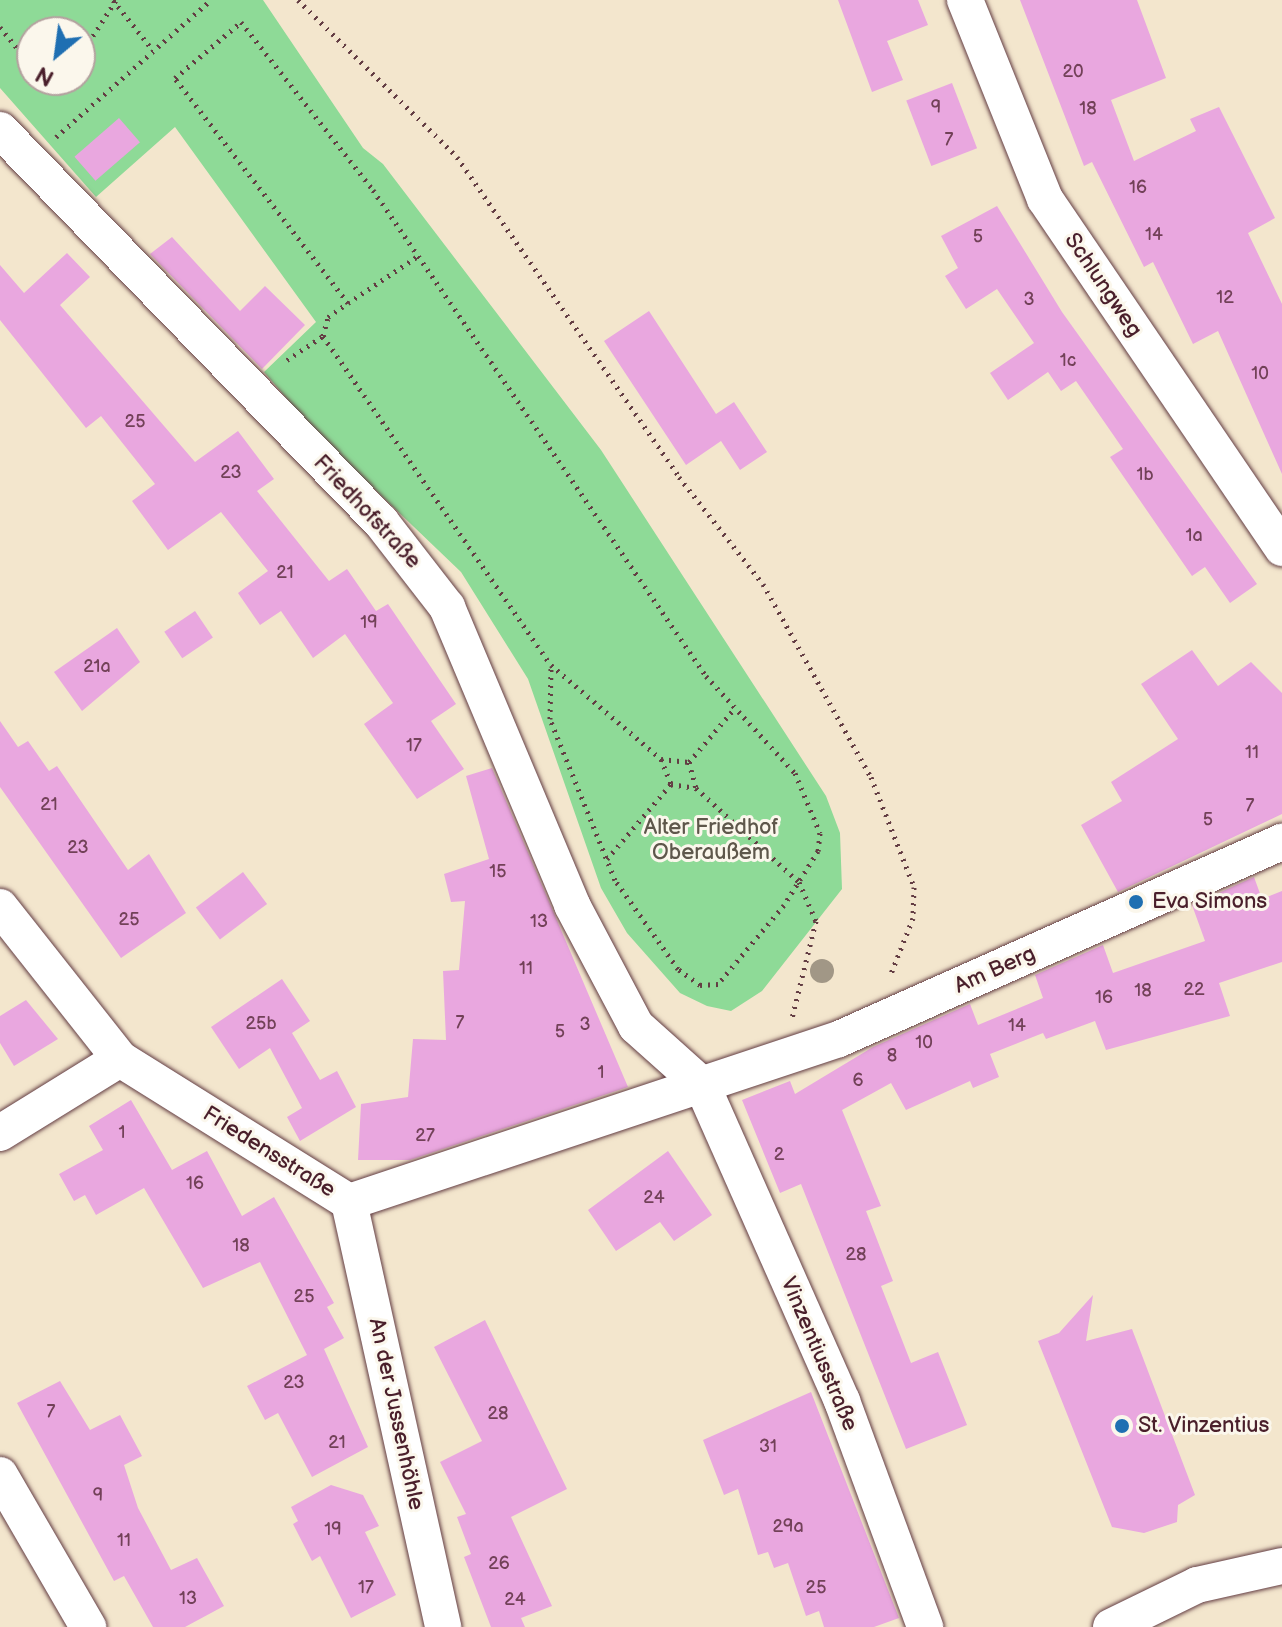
<!DOCTYPE html>
<html>
<head>
<meta charset="utf-8">
<style>
  body { margin:0 }
  #map { position:relative; width:1282px; height:1627px; overflow:hidden; background:#f3e6cd; font-family:"Balsamiq Sans",sans-serif }
  div>[style] { position:absolute }
  [style*='--x'] { left:calc(var(--x)*1px); top:calc(var(--y)*1px); width:calc(var(--w)*1px); rotate:calc(var(--a)*1deg) }
  .green>* { inset:0; background:#8eda97 }
  .building>* { inset:0; background:#e9a7df; transform-origin:0 0 }
  .path>* { height:5px; margin-top:-2.5px; transform-origin:0; background:repeating-linear-gradient(90deg,#633d43 0 2px,transparent 0 8px) }
  .roads { filter:drop-shadow(0 0 2px #633d43) drop-shadow(0 0 2px #633d43) }
  .street>* { height:36px; margin:-18px; padding:0 18px; transform-origin:18px; border-radius:18px; background:#fff }
  .trees>* { width:24px; height:24px; margin:-12px; border-radius:50%; background:#a19786 }
  .dots>* { width:22px; height:22px; translate:-50% -50%; box-sizing:border-box; border:4px solid #fbf7ec; border-radius:50% }
  span { translate:-50% -50%; white-space:nowrap; text-align:center; line-height:1.15; -webkit-text-stroke:6px #fbf7ec; paint-order:stroke }
  .number-label { font-size:18px; color:#724158 }
  .number-label span { -webkit-text-stroke-width:0 }
  .street-label { font-size:22px; color:#4a1f2b }
  .park-label { font-size:22px; color:#5e574b }
  .poi-label { font-size:22px; color:#4a1f2b }
  .left { translate:0 -50%; text-align:left }
  .north { position:absolute; left:16px; top:16px; width:80px; height:80px; box-sizing:border-box; background:#fbf7ec; border:2px solid #b4a19f; border-radius:50%; rotate:209deg; font-size:22px; font-weight:700; line-height:32px; text-align:center; color:#4a1f2b }
  .north::after { content:''; display:block; margin:auto; width:28px; height:36px; background:#1f6fb2; clip-path:polygon(50% 0,100% 100%,50% 72%,0 100%) }
</style>
</head>
<body>
<div id="map">
  <div class="green">
    <i style="clip-path:polygon(evenodd,0 0,263px 0,363px 148px,383px 164px,601px 450px,826px 796px,840px 833px,842px 889px,762px 991px,731px 1011px,707px 1006px,680px 993px,627px 933px,601px 888px,528px 679px,461px 572px,319px 436px,264px 372px,316px 322px,175px 127px,96px 197px,0 88px,0 0,32px 32px,80px 32px,80px 80px,32px 80px,32px 32px)"></i>
  </div>
  <div class="building">
    <i style="clip-path:polygon(838px 0,918px 0,928px 25px,887px 41px,903px 80px,872px 92px)"></i>
    <i style="clip-path:polygon(1020px 0,1137px 0,1166px 78px,1111px 100px,1134px 161px,1196px 131px,1190px 119px,1219px 107px,1275px 218px,1248px 233px,1282px 304px,1282px 474px,1218px 331px,1193px 344px,1153px 262px,1144px 267px,1092px 162px,1084px 166px)"></i>
    <i style="left:952px;top:83px;width:70px;height:49px;rotate:69deg"></i>
    <i style="left:119px;top:118px;width:32px;height:59px;rotate:49deg"></i>
    <i style="clip-path:polygon(997px 206px,1062px 312px,1257px 584px,1230px 603px,1205px 567px,1192px 576px,1110px 457px,1123px 449px,1076px 381px,1061px 391px,1048px 372px,1008px 400px,990px 373px,1034px 343px,997px 289px,966px 309px,945px 276px,958px 268px,941px 236px)"></i>
    <i style="clip-path:polygon(172px 237px,240px 311px,265px 286px,305px 325px,262px 369px,150px 254px)"></i>
    <i style="clip-path:polygon(67px 253px,90px 277px,60px 305px,195px 462px,238px 431px,274px 479px,257px 491px,329px 581px,347px 569px,376px 611px,388px 604px,456px 704px,431px 721px,464px 769px,417px 799px,364px 724px,393px 703px,345px 634px,313px 658px,281px 611px,260px 625px,238px 593px,268px 571px,221px 512px,168px 550px,132px 501px,155px 484px,101px 416px,86px 428px,0 320px,0 265px,24px 293px)"></i>
    <i style="clip-path:polygon(649px 311px,716px 414px,734px 402px,767px 452px,740px 470px,721px 441px,686px 465px,604px 341px)"></i>
    <i style="left:195px;top:611px;width:32px;height:37px;rotate:56deg"></i>
    <i style="clip-path:polygon(117px 628px,140px 662px,82px 711px,54px 672px)"></i>
    <i style="clip-path:polygon(1192px 650px,1218px 686px,1251px 662px,1282px 693px,1282px 814px,1118px 892px,1081px 825px,1122px 801px,1111px 782px,1178px 739px,1141px 684px)"></i>
    <i style="clip-path:polygon(0 721px,18px 747px,28px 741px,49px 771px,57px 766px,128px 870px,149px 854px,186px 913px,121px 958px,0 787px)"></i>
    <i style="clip-path:polygon(492px 768px,628px 1087px,410px 1160px,358px 1160px,361px 1104px,408px 1097px,413px 1039px,446px 1040px,443px 971px,459px 970px,465px 901px,451px 902px,444px 874px,489px 859px,466px 776px)"></i>
    <i style="left:243px;top:872px;width:40px;height:59px;rotate:53deg"></i>
    <i style="clip-path:polygon(1254px 877px,1262px 899px,1282px 891px,1282px 962px,1219px 983px,1230px 1016px,1106px 1050px,1095px 1021px,1046px 1039px,1043px 1033px,990px 1054px,999px 1077px,973px 1088px,970px 1081px,906px 1110px,891px 1083px,842px 1110px,881px 1206px,866px 1211px,893px 1281px,881px 1286px,911px 1363px,938px 1352px,967px 1425px,906px 1449px,801px 1184px,780px 1193px,742px 1100px,790px 1081px,795px 1094px,873px 1047px,970px 1004px,978px 1025px,1043px 998px,1035px 975px,1103px 945px,1113px 973px,1205px 941px,1192px 905px)"></i>
    <i style="clip-path:polygon(282px 979px,310px 1021px,292px 1033px,320px 1080px,337px 1071px,356px 1107px,300px 1141px,287px 1117px,302px 1108px,270px 1048px,239px 1069px,211px 1027px)"></i>
    <i style="clip-path:polygon(26px 1000px,58px 1039px,14px 1066px,0 1043px,0 1016px)"></i>
    <i style="clip-path:polygon(131px 1100px,172px 1170px,207px 1151px,242px 1216px,274px 1197px,334px 1303px,327px 1307px,344px 1338px,324px 1349px,368px 1447px,312px 1477px,278px 1413px,265px 1420px,247px 1386px,307px 1355px,260px 1262px,203px 1288px,144px 1188px,96px 1215px,85px 1195px,74px 1201px,59px 1174px,103px 1150px,89px 1126px)"></i>
    <i style="clip-path:polygon(668px 1151px,712px 1215px,674px 1241px,660px 1222px,616px 1251px,588px 1210px)"></i>
    <i style="clip-path:polygon(1093px 1295px,1086px 1341px,1132px 1329px,1195px 1495px,1178px 1505px,1177px 1522px,1144px 1533px,1112px 1527px,1038px 1341px,1059px 1333px)"></i>
    <i style="clip-path:polygon(485px 1320px,567px 1489px,511px 1517px,552px 1606px,521px 1618px,525px 1627px,491px 1627px,464px 1557px,471px 1554px,457px 1517px,466px 1514px,440px 1462px,482px 1441px,434px 1347px)"></i>
    <i style="clip-path:polygon(60px 1381px,90px 1430px,120px 1415px,142px 1456px,124px 1465px,138px 1508px,171px 1570px,197px 1558px,224px 1606px,185px 1627px,153px 1627px,124px 1576px,114px 1581px,17px 1403px)"></i>
    <i style="clip-path:polygon(811px 1392px,899px 1618px,874px 1627px,824px 1627px,819px 1611px,806px 1616px,788px 1563px,774px 1568px,768px 1552px,758px 1555px,738px 1489px,724px 1495px,703px 1440px)"></i>
    <i style="clip-path:polygon(331px 1485px,363px 1495px,379px 1526px,365px 1532px,396px 1595px,351px 1618px,320px 1556px,312px 1561px,293px 1524px,298px 1521px,291px 1507px)"></i>
  </div>
  <div class="path">
    <i style="--x:113;--y:0;--w:63;--a:51.5"></i>
    <i style="--x:298;--y:0;--w:223;--a:44.6"></i>
    <i style="--x:457;--y:157;--w:389;--a:55.2"></i>
    <i style="--x:679;--y:477;--w:136;--a:51.9"></i>
    <i style="--x:763;--y:584;--w:221;--a:60.8"></i>
    <i style="--x:871;--y:777;--w:118;--a:68.6"></i>
    <i style="--x:914;--y:887;--w:31;--a:92"></i>
    <i style="--x:913;--y:918;--w:62;--a:111.6"></i>
    <i style="--x:0;--y:27;--w:50;--a:50.6"></i>
    <i style="--x:80;--y:56;--w:67;--a:-57.3"></i>
    <i style="--x:56;--y:137;--w:207;--a:-41.5"></i>
    <i style="--x:348;--y:303;--w:84;--a:-33.9"></i>
    <i style="--x:323;--y:336;--w:20;--a:-75"></i>
    <i style="--x:328;--y:317;--w:24;--a:-35"></i>
    <i style="--x:348;--y:303;--w:284;--a:-127.6"></i>
    <i style="--x:175;--y:78;--w:87;--a:-40.3"></i>
    <i style="--x:241;--y:22;--w:214;--a:51.8"></i>
    <i style="--x:373;--y:190;--w:589;--a:55.58"></i>
    <i style="--x:706;--y:676;--w:132;--a:47.5"></i>
    <i style="--x:795;--y:773;--w:65;--a:67.4"></i>
    <i style="--x:820;--y:833;--w:18;--a:96"></i>
    <i style="--x:818;--y:851;--w:64;--a:122.2"></i>
    <i style="--x:784;--y:905;--w:103;--a:129.9"></i>
    <i style="--x:718;--y:984;--w:18;--a:177"></i>
    <i style="--x:700;--y:985;--w:27;--a:-144"></i>
    <i style="--x:678;--y:969;--w:109;--a:-125.3"></i>
    <i style="--x:615;--y:880;--w:174;--a:-112"></i>
    <i style="--x:550;--y:719;--w:54;--a:-88.9"></i>
    <i style="--x:287;--y:360;--w:43;--a:-33.7"></i>
    <i style="--x:323;--y:336;--w:400;--a:55.3"></i>
    <i style="--x:551;--y:665;--w:145;--a:40.5"></i>
    <i style="--x:661;--y:759;--w:28;--a:6"></i>
    <i style="--x:689;--y:762;--w:27;--a:75"></i>
    <i style="--x:696;--y:788;--w:139;--a:42.4"></i>
    <i style="--x:799;--y:882;--w:43;--a:66.4"></i>
    <i style="--x:816;--y:921;--w:100;--a:103.9"></i>
    <i style="--x:661;--y:759;--w:27;--a:68"></i>
    <i style="--x:689;--y:762;--w:71;--a:-49.6"></i>
    <i style="--x:607;--y:859;--w:99;--a:-49.5"></i>
    <i style="--x:671;--y:784;--w:25;--a:9"></i>
  </div>
  <div class="roads">
    <div class="street">
      <i style="--x:965;--y:0;--w:214;--a:68.1"></i>
      <i style="--x:1045;--y:199;--w:422;--a:55.8"></i>
      <i style="--x:0;--y:130;--w:547;--a:45.82"></i>
      <i style="--x:381;--y:522;--w:108;--a:52.2"></i>
      <i style="--x:447;--y:607;--w:323;--a:67.2"></i>
      <i style="--x:572;--y:905;--w:137;--a:62.1"></i>
      <i style="--x:636;--y:1026;--w:89;--a:41.8"></i>
      <i style="--x:702;--y:1085;--w:346;--a:66.1"></i>
      <i style="--x:842;--y:1401;--w:241;--a:69.8"></i>
      <i style="--x:0;--y:907;--w:194;--a:51.7"></i>
      <i style="--x:120;--y:1059;--w:270;--a:32"></i>
      <i style="--x:0;--y:1133;--w:141;--a:-31.7"></i>
      <i style="--x:349;--y:1202;--w:516;--a:-18.4"></i>
      <i style="--x:839;--y:1039;--w:485;--a:-24"></i>
      <i style="--x:349;--y:1202;--w:435;--a:77.5"></i>
      <i style="--x:0;--y:1475;--w:176;--a:59.9"></i>
      <i style="--x:1111;--y:1627;--w:96;--a:-26"></i>
      <i style="--x:1197;--y:1585;--w:87;--a:-12.6"></i>
    </div>
  </div>
  <div class="trees">
    <i style="left:822px;top:971px"></i>
  </div>
  <div class="dots">
    <i style="left:1136px;top:902px;background:#1f6fb2"></i>
    <i style="left:1122px;top:1426px;background:#1f6fb2"></i>
  </div>
  <div class="number-label">
    <span style="left:1073px;top:72px">20</span>
    <span style="left:936px;top:108px">9</span>
    <span style="left:1088px;top:109px">18</span>
    <span style="left:949px;top:140px">7</span>
    <span style="left:1138px;top:188px">16</span>
    <span style="left:1154px;top:235px">14</span>
    <span style="left:978px;top:237px">5</span>
    <span style="left:1225px;top:298px">12</span>
    <span style="left:1029px;top:300px">3</span>
    <span style="left:1068px;top:361px">1c</span>
    <span style="left:1260px;top:374px">10</span>
    <span style="left:135px;top:422px">25</span>
    <span style="left:231px;top:473px">23</span>
    <span style="left:1145px;top:475px">1b</span>
    <span style="left:1194px;top:536px">1a</span>
    <span style="left:285px;top:573px">21</span>
    <span style="left:369px;top:623px">19</span>
    <span style="left:97px;top:667px">21a</span>
    <span style="left:414px;top:746px">17</span>
    <span style="left:1252px;top:753px">11</span>
    <span style="left:49px;top:805px">21</span>
    <span style="left:1250px;top:806px">7</span>
    <span style="left:1208px;top:820px">5</span>
    <span style="left:78px;top:848px">23</span>
    <span style="left:498px;top:872px">15</span>
    <span style="left:129px;top:920px">25</span>
    <span style="left:539px;top:922px">13</span>
    <span style="left:526px;top:969px">11</span>
    <span style="left:1194px;top:990px">22</span>
    <span style="left:1143px;top:991px">18</span>
    <span style="left:1104px;top:998px">16</span>
    <span style="left:460px;top:1023px">7</span>
    <span style="left:261px;top:1024px">25b</span>
    <span style="left:585px;top:1025px">3</span>
    <span style="left:1017px;top:1026px">14</span>
    <span style="left:560px;top:1032px">5</span>
    <span style="left:924px;top:1043px">10</span>
    <span style="left:892px;top:1056px">8</span>
    <span style="left:601px;top:1073px">1</span>
    <span style="left:858px;top:1081px">6</span>
    <span style="left:122px;top:1133px">1</span>
    <span style="left:425px;top:1136px">27</span>
    <span style="left:779px;top:1155px">2</span>
    <span style="left:195px;top:1184px">16</span>
    <span style="left:654px;top:1198px">24</span>
    <span style="left:241px;top:1246px">18</span>
    <span style="left:856px;top:1255px">28</span>
    <span style="left:304px;top:1297px">25</span>
    <span style="left:294px;top:1383px">23</span>
    <span style="left:51px;top:1412px">7</span>
    <span style="left:498px;top:1414px">28</span>
    <span style="left:337px;top:1443px">21</span>
    <span style="left:768px;top:1447px">31</span>
    <span style="left:98px;top:1496px">9</span>
    <span style="left:788px;top:1527px">29a</span>
    <span style="left:333px;top:1530px">19</span>
    <span style="left:124px;top:1541px">11</span>
    <span style="left:499px;top:1564px">26</span>
    <span style="left:366px;top:1588px">17</span>
    <span style="left:816px;top:1588px">25</span>
    <span style="left:188px;top:1599px">13</span>
    <span style="left:515px;top:1600px">24</span>
  </div>
  <div class="street-label">
    <span style="left:1103px;top:285px;rotate:56deg">Schlungweg</span>
    <span style="left:367px;top:512px;rotate:47deg">Friedhofstraße</span>
    <span style="left:995px;top:970px;rotate:-24deg">Am Berg</span>
    <span style="left:269px;top:1152px;rotate:32deg">Friedensstraße</span>
    <span style="left:819px;top:1354px;rotate:67deg">Vinzentiusstraße</span>
    <span style="left:396px;top:1414px;rotate:78deg">An der Jussenhöhle</span>
  </div>
  <div class="park-label">
    <span style="left:711px;top:840px">Alter Friedhof<br>Oberaußem</span>
  </div>
  <div class="poi-label">
    <span class="left" style="left:1152px;top:902px">Eva Simons</span>
    <span class="left" style="left:1138px;top:1426px">St. Vinzentius</span>
  </div>
  <div class="north">N</div>
</div>
</body>
</html>
